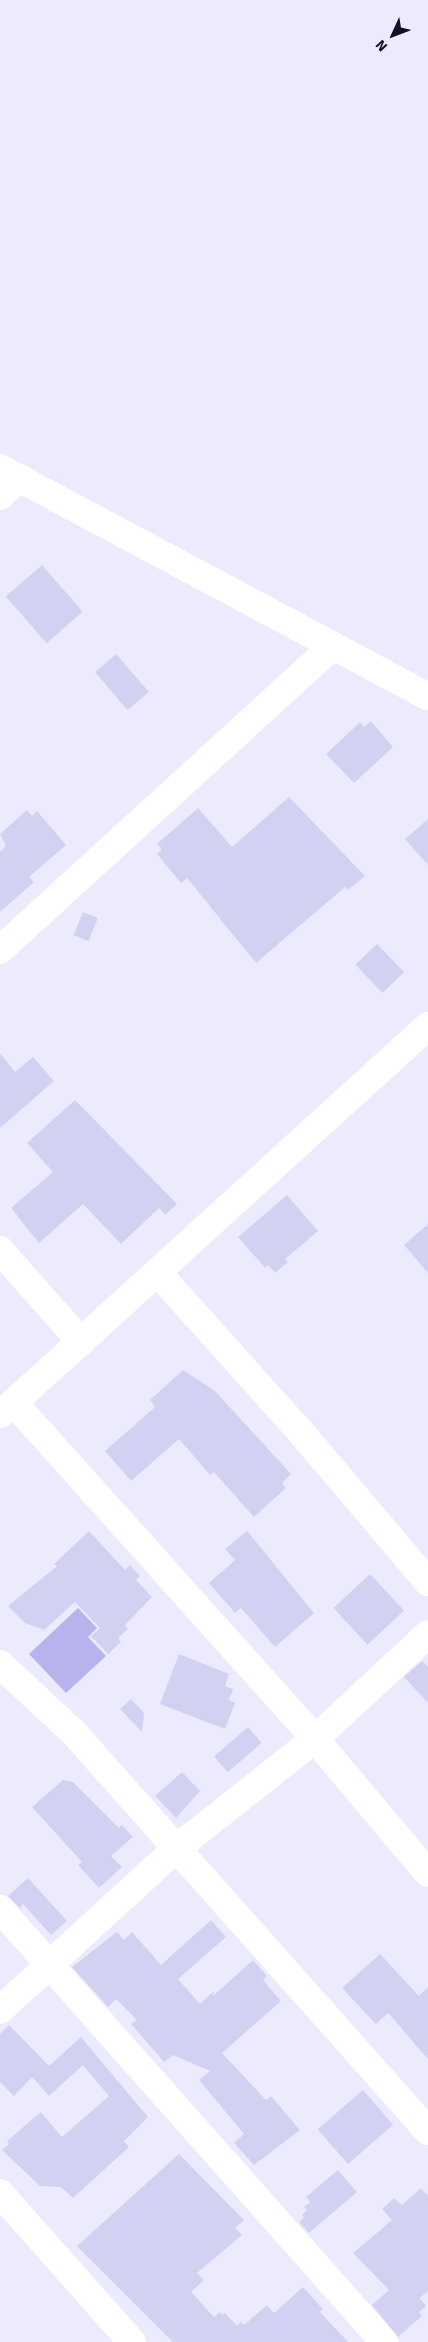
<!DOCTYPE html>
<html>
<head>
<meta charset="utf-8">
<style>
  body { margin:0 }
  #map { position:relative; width:428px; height:2342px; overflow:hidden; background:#ecebfe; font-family:Signika,sans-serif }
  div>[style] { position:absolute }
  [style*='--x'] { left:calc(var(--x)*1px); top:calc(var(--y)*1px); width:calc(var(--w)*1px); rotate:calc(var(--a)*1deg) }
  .green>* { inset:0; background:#b9b3ed }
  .building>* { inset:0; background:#d3d1f2; transform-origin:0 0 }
  .minor>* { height:28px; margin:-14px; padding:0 14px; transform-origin:14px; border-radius:14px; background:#fff }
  span { translate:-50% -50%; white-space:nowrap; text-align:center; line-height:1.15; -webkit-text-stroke:4px #ecebfe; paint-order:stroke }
  .north { position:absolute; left:368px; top:10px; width:50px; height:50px; -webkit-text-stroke:4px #ecebfe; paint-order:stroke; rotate:227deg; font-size:14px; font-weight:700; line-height:20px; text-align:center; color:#13121d }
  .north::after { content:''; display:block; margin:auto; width:18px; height:22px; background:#13121d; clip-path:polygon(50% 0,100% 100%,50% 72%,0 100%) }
</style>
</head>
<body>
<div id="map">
  <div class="green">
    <i style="clip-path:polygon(78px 1608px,97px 1628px,88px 1637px,106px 1656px,66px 1693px,29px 1654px)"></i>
  </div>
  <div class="building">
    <i style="left:42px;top:565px;width:62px;height:48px;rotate:49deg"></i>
    <i style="left:116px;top:654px;width:50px;height:28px;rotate:49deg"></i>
    <i style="clip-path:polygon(371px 721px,393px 747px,354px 783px,326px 754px,360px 722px,364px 727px)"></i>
    <i style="clip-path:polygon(289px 797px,365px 876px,348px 890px,345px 887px,256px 963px,187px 878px,181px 883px,157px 854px,162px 850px,157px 844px,198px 808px,232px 847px)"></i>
    <i style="clip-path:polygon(27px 810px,32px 816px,37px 811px,66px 845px,29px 877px,34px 882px,0 912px,0 852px,6px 846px,0 834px)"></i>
    <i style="clip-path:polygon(428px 819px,428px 865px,405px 839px)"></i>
    <i style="left:83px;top:912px;width:16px;height:25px;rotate:22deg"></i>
    <i style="left:377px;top:944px;width:39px;height:30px;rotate:46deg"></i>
    <i style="clip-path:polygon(0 1053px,15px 1072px,33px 1057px,54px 1081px,0 1128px)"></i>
    <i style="clip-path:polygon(75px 1100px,177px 1204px,165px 1215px,159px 1208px,121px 1244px,83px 1204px,39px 1243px,11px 1208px,53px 1172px,27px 1143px)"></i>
    <i style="clip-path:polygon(287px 1195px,318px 1231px,285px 1259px,288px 1262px,275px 1273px,268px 1265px,265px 1268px,238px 1237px)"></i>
    <i style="clip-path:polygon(428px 1224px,428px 1273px,404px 1245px)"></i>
    <i style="clip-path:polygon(183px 1370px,215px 1391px,291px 1474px,282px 1483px,286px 1488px,254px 1517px,214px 1472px,210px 1475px,179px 1439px,131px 1481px,105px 1451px,155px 1407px,150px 1400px)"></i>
    <i style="clip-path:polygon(89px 1531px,125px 1570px,130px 1565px,140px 1576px,136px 1580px,152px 1597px,125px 1625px,128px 1629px,118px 1638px,121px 1642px,108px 1654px,91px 1636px,100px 1628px,75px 1602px,44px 1630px,25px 1623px,8px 1606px,57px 1566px,54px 1564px)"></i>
    <i style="clip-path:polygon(247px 1531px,314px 1613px,275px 1647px,241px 1608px,235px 1613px,209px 1583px,235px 1560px,225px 1549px)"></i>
    <i style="left:370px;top:1574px;width:50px;height:50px;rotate:47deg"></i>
    <i style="clip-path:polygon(179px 1654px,229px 1674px,225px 1686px,233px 1689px,229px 1700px,235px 1703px,225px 1729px,160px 1704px)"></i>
    <i style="clip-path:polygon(422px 1661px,428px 1667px,428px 1703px,404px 1677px)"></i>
    <i style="clip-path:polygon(131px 1699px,144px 1713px,142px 1732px,120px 1709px)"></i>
    <i style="left:248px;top:1727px;width:21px;height:45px;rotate:49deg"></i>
    <i style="clip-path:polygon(182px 1772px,200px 1791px,176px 1818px,155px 1796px)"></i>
    <i style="clip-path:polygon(63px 1780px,73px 1782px,119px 1828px,122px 1825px,133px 1837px,111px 1856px,122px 1867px,99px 1888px,78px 1865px,82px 1862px,32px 1807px)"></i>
    <i style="clip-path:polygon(28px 1878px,67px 1921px,51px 1935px,23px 1904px,20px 1908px,8px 1896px)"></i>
    <i style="clip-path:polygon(211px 1920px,226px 1937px,178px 1979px,200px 2004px,214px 1991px,213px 1996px,253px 1960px,267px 1976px,263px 1980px,281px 2001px,222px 2053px,266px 2100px,271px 2096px,300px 2130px,254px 2165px,234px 2143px,244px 2134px,199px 2080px,210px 2071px,173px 2055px,164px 2062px,131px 2024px,137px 2020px,116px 1999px,108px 2007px,72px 1967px,117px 1932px,124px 1940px,132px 1932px,161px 1965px)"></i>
    <i style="clip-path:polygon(380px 1954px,419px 1996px,428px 1987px,428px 2059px,388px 2013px,376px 2024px,342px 1988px)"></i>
    <i style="clip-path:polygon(9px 2025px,49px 2066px,81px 2037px,148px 2117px,124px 2141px,129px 2147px,73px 2198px,61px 2187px,40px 2186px,2px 2150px,9px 2144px,7px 2141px,41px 2112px,62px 2137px,109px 2096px,83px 2065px,49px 2096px,32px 2077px,14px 2096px,0 2082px,0 2034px)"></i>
    <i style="left:363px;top:2090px;width:46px;height:60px;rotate:49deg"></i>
    <i style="clip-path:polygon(179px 2154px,244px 2220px,235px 2228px,242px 2235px,197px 2273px,204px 2280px,191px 2292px,214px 2317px,220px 2312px,222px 2315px,225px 2313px,237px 2326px,241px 2322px,244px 2325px,267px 2305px,274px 2313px,303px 2287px,323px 2309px,320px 2312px,348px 2342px,173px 2342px,77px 2246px)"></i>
    <i style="clip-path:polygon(338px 2170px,357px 2192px,309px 2233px,299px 2222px,304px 2217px,302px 2215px,307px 2210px,304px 2207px,310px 2202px,306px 2197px)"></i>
    <i style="clip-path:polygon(421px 2188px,428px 2196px,428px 2291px,420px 2298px,426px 2306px,419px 2312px,422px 2316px,398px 2337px,372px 2305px,389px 2290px,353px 2253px,392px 2220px,382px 2209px,394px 2198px,402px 2205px)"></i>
  </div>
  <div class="minor">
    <i style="--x:0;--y:468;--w:485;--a:28.1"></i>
    <i style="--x:0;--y:496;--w:27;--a:-42"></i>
    <i style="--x:0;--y:950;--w:451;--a:-42.4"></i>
    <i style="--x:0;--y:1250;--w:123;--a:48.6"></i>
    <i style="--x:157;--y:1272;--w:222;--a:48.1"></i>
    <i style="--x:305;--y:1437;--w:190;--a:49.7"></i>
    <i style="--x:14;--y:1403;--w:451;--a:48.1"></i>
    <i style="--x:315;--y:1739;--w:175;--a:49.9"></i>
    <i style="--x:1;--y:1414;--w:577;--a:-42.26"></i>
    <i style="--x:0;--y:1664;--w:100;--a:43"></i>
    <i style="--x:73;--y:1732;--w:534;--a:48.34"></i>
    <i style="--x:0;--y:1909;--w:579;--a:48.43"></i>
    <i style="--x:0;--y:2010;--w:240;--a:-42.5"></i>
    <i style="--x:177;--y:1848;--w:176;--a:-38.3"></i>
    <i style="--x:315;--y:1739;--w:154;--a:-42.9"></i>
    <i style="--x:0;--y:2193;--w:199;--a:48.5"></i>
  </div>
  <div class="north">N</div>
</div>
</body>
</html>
